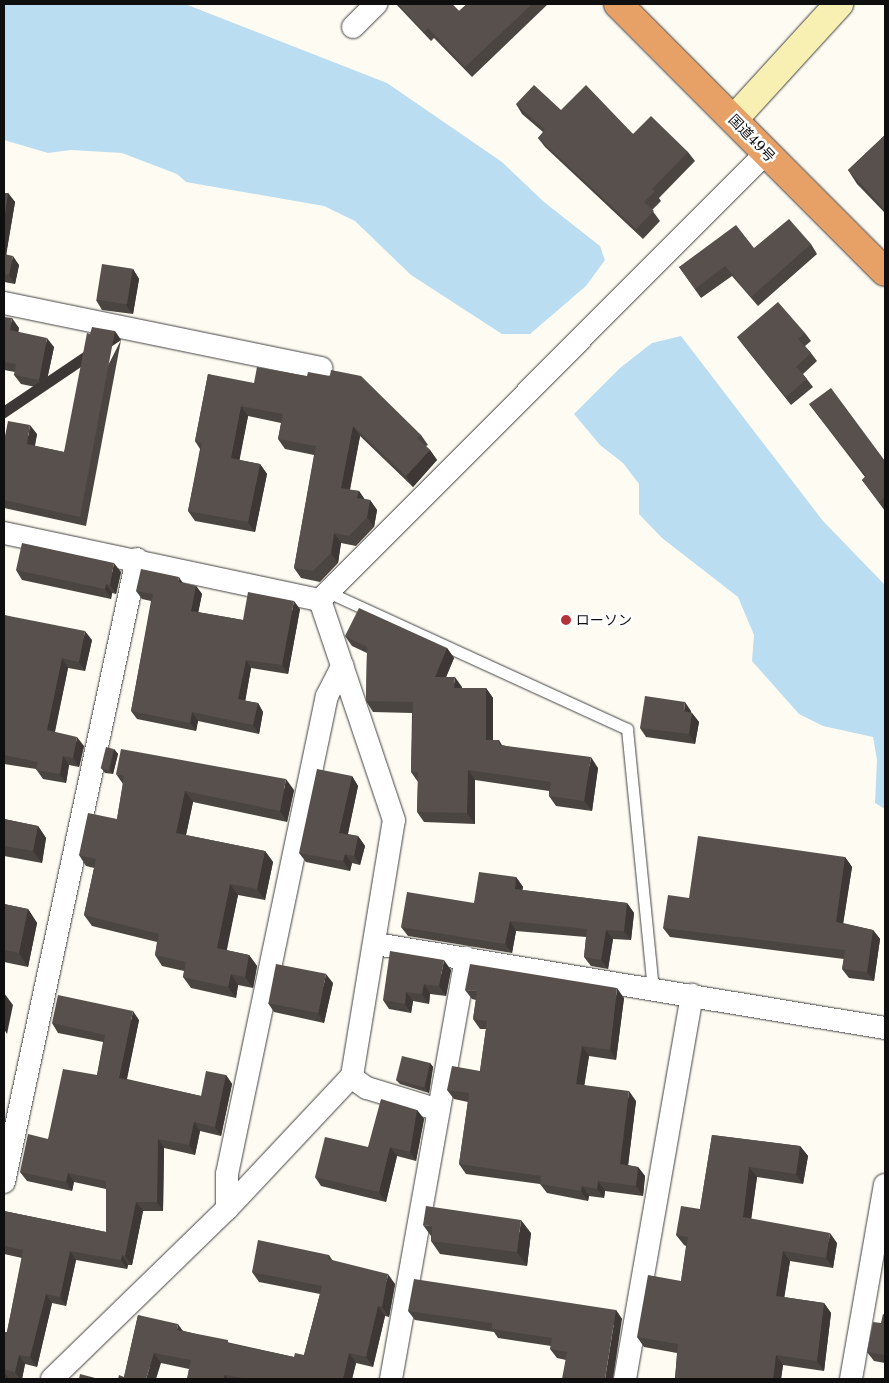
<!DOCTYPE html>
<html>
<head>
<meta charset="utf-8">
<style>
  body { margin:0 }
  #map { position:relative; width:889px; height:1383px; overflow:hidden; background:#fefbf2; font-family:"Libre Baskerville","Noto Sans JP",serif }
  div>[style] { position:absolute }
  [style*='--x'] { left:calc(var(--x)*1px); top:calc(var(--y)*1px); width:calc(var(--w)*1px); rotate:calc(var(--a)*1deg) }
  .water>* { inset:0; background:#bbddf1 }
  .roads { filter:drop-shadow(0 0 1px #424242) drop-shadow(0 0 1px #424242) }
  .lane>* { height:11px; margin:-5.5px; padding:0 5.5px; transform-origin:5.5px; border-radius:5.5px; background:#fff }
  .street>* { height:22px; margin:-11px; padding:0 11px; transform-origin:11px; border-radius:11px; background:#fff }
  .secondary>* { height:28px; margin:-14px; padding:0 14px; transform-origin:14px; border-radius:14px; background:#f8efb3 }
  .highway>* { height:28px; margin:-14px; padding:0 14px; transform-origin:14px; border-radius:14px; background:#e7a066 }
  .wall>* { inset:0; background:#4b4541 }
  .shaded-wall>* { inset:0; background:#3d3835; transform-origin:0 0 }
  .building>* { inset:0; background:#57504c; transform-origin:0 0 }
  .dots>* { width:14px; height:14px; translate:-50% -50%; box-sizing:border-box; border:2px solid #fff; border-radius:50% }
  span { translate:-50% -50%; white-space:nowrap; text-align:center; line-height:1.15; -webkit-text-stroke:5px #fff; paint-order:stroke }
  .street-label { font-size:14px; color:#0f0f0f }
  .poi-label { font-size:14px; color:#0f0f0f }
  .left { translate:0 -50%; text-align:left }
  .frame { position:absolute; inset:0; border:5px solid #0f0f0f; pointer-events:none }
</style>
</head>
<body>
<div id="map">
  <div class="water">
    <i style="clip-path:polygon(4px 4px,185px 4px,387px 83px,502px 162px,544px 202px,600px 246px,605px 260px,586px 286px,530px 334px,502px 334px,411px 275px,355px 221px,324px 206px,186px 182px,177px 174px,122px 153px,71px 150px,48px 153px,4px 140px)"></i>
    <i style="clip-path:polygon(681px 336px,823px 521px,885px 585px,885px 809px,875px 803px,877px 760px,873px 737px,823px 726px,799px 714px,752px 661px,754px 635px,738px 597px,662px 538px,639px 514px,639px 484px,623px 463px,600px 445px,574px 414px,620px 368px,652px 343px)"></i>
  </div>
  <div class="roads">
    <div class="lane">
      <i style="--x:328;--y:592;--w:329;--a:24.6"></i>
      <i style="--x:627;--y:729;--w:261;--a:84.3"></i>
    </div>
    <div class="street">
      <i style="--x:353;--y:27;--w:33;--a:-45"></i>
      <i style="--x:4;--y:303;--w:324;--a:11.6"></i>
      <i style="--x:4;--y:533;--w:323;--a:12"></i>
      <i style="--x:320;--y:600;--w:631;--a:-45.06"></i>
      <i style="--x:376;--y:944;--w:516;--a:9.37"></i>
      <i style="--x:351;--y:1077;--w:19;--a:35"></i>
      <i style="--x:367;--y:1088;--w:75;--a:17"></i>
      <i style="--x:4;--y:1182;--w:637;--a:-77.95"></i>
      <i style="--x:227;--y:1209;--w:35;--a:-90"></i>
      <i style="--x:227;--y:1174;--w:488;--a:-78.2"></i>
      <i style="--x:327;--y:696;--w:34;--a:-63"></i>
      <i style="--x:52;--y:1379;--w:244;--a:-44.2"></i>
      <i style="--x:227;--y:1209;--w:183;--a:-46.8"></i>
      <i style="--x:352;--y:1076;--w:259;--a:-80.7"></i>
      <i style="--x:394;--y:820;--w:232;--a:-108.6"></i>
      <i style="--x:391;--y:1379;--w:428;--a:-79.9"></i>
      <i style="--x:625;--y:1379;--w:390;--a:-80.1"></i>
      <i style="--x:851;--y:1379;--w:197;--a:-80.1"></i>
    </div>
    <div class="secondary">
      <i style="--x:734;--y:119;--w:156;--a:-47.6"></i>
    </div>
    <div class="highway">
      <i style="--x:618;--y:4;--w:378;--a:45.1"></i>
    </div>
  </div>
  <div class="wall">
    <i style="clip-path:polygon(396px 4px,452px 4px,459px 11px,467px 4px,548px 4px,472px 77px,434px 38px,431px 41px)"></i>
    <i style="clip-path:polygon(703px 4px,717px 4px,717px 5px)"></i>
    <i style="clip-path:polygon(516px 104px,561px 110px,688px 152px,695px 161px,659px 198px,661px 201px,652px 210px,660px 221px,643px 239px,545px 147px,538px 138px,543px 132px,522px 114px)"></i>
    <i style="clip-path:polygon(885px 135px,885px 213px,857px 184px,848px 170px)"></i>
    <i style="clip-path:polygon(4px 193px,8px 193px,15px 202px,6px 254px,19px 265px,15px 284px,4px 282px)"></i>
    <i style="clip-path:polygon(811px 244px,817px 254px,758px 306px,732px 276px,701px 298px,679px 267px,754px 248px)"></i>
    <i style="clip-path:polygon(133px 269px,139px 279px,133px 314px,102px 310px,96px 300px)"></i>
    <i style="clip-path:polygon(4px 317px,19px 328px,18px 332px,54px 347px,45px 389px,21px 384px,14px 375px,15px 372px,4px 370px)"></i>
    <i style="clip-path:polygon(805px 333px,811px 341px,805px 346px,811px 353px,817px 361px,803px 374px,813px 387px,791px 405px,743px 345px,737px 337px)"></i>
    <i style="clip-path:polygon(121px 340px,86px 526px,4px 508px,4px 441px,37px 434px,35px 446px,64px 452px)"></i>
    <i style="clip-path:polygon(208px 374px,421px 435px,428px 445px,426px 446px,430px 450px,437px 460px,413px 487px,360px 436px,350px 490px,359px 491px,364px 499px,370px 500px,377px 510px,374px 527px,356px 546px,341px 543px,338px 563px,320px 582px,301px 578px,294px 568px,314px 455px,285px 449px,278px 439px,281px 423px,248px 416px,239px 460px,260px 464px,267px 474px,255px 532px,195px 521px,188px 511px,200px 449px,195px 441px)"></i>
    <i style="clip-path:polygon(809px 404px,885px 461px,885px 511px,862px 480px,865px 477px)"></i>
    <i style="clip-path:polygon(16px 570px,121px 572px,116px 594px,112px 593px,111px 599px,22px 580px)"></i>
    <i style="clip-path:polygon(183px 583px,196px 586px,202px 594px,198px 612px,243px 620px,300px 609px,288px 674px,251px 668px,245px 701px,258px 703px,263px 712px,259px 734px,198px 721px,196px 731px,137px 719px,131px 711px,151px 601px,142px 599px,136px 591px)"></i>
    <i style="clip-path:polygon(4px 615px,92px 640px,85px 671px,68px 668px,55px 732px,84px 746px,79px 767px,69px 765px,66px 783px,43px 779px,36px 769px,4px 764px)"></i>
    <i style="clip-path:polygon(345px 636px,447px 648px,454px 658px,446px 677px,462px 688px,486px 688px,493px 698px,493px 740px,499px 740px,502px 745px,598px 768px,592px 811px,556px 806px,549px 796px,549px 791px,475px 780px,475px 824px,424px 822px,417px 812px,418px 782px,411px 772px,412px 713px,373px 712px,366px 701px,367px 653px,352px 646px)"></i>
    <i style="clip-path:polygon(691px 711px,691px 712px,699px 722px,695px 744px,646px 737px,640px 728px)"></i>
    <i style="clip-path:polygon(114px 749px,118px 754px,113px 774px,105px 773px,101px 768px)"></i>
    <i style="clip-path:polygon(116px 774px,294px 790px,287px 822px,193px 802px,186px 835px,265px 851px,273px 862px,265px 900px,238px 895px,226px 950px,249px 955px,257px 966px,253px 988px,238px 985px,236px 998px,191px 988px,183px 977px,184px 971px,162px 966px,155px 955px,157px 942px,92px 926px,84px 915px,94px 868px,86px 866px,79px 855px,117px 819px,123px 784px)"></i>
    <i style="clip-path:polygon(352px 776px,358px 786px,348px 834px,358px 836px,365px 846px,360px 865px,352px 863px,350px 871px,306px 862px,299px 853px)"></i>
    <i style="clip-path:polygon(4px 819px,38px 826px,46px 838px,42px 863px,4px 856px)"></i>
    <i style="clip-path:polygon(845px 857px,852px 867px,843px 923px,873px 930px,880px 939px,874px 981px,849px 978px,842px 969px,844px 959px,670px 937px,663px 928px,689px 898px)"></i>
    <i style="clip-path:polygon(516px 877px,523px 887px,522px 890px,627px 903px,634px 913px,631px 940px,613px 939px,608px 969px,591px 966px,584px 957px,586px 937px,516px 931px,512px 953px,408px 936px,401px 927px,474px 903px)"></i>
    <i style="clip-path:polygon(4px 904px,28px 909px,37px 923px,28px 967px,4px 962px)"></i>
    <i style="clip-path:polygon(451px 970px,446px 996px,430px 994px,429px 1004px,413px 1001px,411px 1013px,389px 1009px,383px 1000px)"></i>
    <i style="clip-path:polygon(333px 983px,324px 1023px,274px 1012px,268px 1003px)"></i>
    <i style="clip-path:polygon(465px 990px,624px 998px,616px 1060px,589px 1056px,584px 1085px,636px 1101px,628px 1165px,638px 1167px,645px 1176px,643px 1196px,605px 1191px,604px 1198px,589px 1196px,588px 1201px,547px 1193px,540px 1184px,466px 1174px,459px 1164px,468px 1102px,454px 1099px,447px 1090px,480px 1071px,486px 1029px,480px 1029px,473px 1019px,476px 1000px,472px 999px)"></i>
    <i style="clip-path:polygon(139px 1020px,127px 1079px,201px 1096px,226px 1075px,232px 1084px,221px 1136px,200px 1131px,195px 1155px,164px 1148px,163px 1211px,143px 1211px,132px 1265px,128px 1265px,127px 1269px,76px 1260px,66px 1306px,52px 1303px,37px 1367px,25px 1364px,22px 1379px,14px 1379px,8px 1378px,8px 1379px,4px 1379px,4px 1332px,7px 1332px,22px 1258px,4px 1254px,4px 1211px,106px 1232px,106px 1189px,74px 1182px,72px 1191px,27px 1181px,20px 1172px,48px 1139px,97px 1075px,103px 1042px,58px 1033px,52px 1023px)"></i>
    <i style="clip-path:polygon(430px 1063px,433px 1067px,429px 1093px,400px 1084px,396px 1080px)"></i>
    <i style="clip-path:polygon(417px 1110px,424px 1119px,416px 1161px,397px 1156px,386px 1202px,321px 1186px,315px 1177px,368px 1147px)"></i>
    <i style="clip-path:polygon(712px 1135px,800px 1146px,808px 1156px,803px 1184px,757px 1177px,751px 1219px,837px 1243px,833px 1268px,790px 1261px,784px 1297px,824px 1303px,831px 1313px,824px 1371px,783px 1365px,781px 1379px,675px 1379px,677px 1353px,644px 1347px,637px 1337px,681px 1281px,686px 1246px,684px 1245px,676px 1235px,700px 1209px)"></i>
    <i style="clip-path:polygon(423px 1225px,531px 1233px,527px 1266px,440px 1254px,431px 1241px,431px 1236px)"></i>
    <i style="clip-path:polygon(329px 1255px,333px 1261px,395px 1284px,389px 1317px,385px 1316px,373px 1367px,356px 1363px,352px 1379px,187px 1379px,189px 1369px,161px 1363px,124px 1377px,138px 1315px,184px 1331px,231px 1343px,294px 1357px,304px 1355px,320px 1294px,259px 1282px,252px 1272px)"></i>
    <i style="clip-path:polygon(616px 1310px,622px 1319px,566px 1360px,557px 1358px,550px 1349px,551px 1346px,498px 1338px,494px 1332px,415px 1320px,408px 1311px)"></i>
    <i style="clip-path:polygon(885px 1315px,885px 1363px,874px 1361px,867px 1352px)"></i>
  </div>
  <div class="shaded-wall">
    <i style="clip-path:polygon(8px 193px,15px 202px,5px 262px,4px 260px,4px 221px)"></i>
    <i style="clip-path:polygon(13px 256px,19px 265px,15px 284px,9px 275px)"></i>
    <i style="clip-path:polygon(133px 269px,139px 279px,133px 314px,126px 305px)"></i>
    <i style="clip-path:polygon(12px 318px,19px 328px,17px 340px,10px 330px)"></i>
    <i style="left:115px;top:331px;width:11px;height:189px;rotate:56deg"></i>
    <i style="clip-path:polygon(47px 338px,54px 347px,45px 389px,39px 380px)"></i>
    <i style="clip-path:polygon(241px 406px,248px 416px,238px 468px,231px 458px)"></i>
    <i style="clip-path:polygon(30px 425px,37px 434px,33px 453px,27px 444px)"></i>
    <i style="clip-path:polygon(353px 426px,360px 436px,348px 498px,341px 488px)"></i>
    <i style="clip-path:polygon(430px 450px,437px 460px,413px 487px,406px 476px)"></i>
    <i style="clip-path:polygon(260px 464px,267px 474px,255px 532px,248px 522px)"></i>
    <i style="clip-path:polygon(359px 491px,366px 501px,357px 498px)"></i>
    <i style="clip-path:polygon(370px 500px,377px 510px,374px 527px,367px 517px)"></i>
    <i style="clip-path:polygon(334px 533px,341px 543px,338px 563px,331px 553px)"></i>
    <i style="clip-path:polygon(114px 563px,121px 572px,116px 594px,110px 585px)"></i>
    <i style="clip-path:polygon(179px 577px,184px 585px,178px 582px)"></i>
    <i style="clip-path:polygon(106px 584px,112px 593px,111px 599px,105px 589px)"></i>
    <i style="clip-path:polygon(196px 586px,202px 594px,197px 619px,191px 611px)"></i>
    <i style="clip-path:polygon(294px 601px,300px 609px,288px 674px,282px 665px)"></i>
    <i style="clip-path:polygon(85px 631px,92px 640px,85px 671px,79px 662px)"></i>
    <i style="clip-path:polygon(447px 648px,454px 658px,442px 687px,435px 677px)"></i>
    <i style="clip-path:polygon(62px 658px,68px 668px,53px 739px,47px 730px)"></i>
    <i style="clip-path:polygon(246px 660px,251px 668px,244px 708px,238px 699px)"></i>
    <i style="clip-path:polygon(455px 677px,462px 687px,462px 698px,454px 688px)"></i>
    <i style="clip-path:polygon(486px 688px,493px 698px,493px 750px,486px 740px)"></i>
    <i style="clip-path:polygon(685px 702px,691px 711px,690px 721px,684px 711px)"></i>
    <i style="clip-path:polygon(258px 703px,263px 712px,259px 734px,253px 725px)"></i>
    <i style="clip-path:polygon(192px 712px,198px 721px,196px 731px,190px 723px)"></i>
    <i style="clip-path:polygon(692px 713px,699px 722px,695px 744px,689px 734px)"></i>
    <i style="clip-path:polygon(77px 737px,84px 746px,79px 767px,73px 758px)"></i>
    <i style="clip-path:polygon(114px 749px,118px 754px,113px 774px,110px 770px)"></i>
    <i style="clip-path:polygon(63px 756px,69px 765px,66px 783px,60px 774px)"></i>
    <i style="clip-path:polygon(591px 757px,598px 768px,592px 811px,584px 801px)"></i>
    <i style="clip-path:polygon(468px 770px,475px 780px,475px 824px,467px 813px)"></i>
    <i style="clip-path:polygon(352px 776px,358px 786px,346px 842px,339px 833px)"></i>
    <i style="clip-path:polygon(286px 779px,294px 790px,287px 822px,280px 811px)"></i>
    <i style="clip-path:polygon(185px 791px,193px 802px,184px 844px,176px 833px)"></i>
    <i style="clip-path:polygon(38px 826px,46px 838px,42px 863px,33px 851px)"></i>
    <i style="clip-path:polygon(358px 836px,365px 846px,360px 865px,354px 856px)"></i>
    <i style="clip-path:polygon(265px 851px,273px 862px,265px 900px,257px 889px)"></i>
    <i style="clip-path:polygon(345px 854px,352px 863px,350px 871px,343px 861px)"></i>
    <i style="clip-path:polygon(845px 857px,852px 867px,842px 931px,836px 922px)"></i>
    <i style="clip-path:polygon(516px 877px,523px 887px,521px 898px,515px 889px)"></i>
    <i style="clip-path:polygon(230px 884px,238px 895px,225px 959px,217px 948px)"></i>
    <i style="clip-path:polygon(627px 903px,634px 913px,631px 940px,624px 931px)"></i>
    <i style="clip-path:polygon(28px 909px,37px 923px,28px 967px,19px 953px)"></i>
    <i style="clip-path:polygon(510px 921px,516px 931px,512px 953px,505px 944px)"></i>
    <i style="clip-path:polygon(606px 930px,613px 939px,608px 969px,601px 960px)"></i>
    <i style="clip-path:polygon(873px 930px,880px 939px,874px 981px,867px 972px)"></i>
    <i style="clip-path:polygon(249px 955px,257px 966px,253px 988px,245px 977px)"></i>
    <i style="clip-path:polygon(444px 960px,451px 970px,446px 996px,439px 986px)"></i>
    <i style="clip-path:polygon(231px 974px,238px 985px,236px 998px,228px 987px)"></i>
    <i style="clip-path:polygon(326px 974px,333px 983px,324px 1023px,318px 1013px)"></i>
    <i style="clip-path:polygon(424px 984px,430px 994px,429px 1004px,422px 994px)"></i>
    <i style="clip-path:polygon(617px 988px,624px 998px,616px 1060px,610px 1050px)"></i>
    <i style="clip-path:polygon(406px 992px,413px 1001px,411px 1013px,405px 1004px)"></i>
    <i style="clip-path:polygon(4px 993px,13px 1005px,7px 1034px,4px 1029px)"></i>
    <i style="clip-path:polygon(133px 1011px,139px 1020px,125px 1087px,119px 1078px)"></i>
    <i style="clip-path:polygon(582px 1046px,589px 1056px,583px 1094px,576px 1084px)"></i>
    <i style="clip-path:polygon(430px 1063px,433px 1067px,429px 1093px,425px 1088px)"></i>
    <i style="clip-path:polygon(226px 1075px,232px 1084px,221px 1136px,215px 1127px)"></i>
    <i style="clip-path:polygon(629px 1091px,636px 1101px,627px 1174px,620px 1164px)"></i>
    <i style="clip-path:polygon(417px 1110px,424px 1119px,416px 1161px,410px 1152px)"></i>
    <i style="clip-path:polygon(194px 1122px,200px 1131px,195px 1155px,189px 1145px)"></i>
    <i style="clip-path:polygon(158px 1139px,164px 1148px,163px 1211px,157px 1202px)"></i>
    <i style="clip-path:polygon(800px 1146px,808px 1156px,803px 1184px,796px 1174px)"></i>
    <i style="clip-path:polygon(390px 1147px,397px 1156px,386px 1202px,379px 1192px)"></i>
    <i style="clip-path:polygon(638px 1167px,645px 1176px,643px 1196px,636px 1186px)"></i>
    <i style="clip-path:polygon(749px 1167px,757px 1177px,750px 1228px,743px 1217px)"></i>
    <i style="clip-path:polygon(68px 1173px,74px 1182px,72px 1191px,66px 1182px)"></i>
    <i style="clip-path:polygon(598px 1181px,605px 1191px,604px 1198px,597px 1189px)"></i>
    <i style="clip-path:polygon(582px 1186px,589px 1196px,588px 1201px,581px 1191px)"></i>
    <i style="clip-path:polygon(136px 1202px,143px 1211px,132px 1265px,125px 1256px)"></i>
    <i style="clip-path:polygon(521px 1220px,531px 1233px,527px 1266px,517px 1252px)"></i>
    <i style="clip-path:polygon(830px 1233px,837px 1243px,833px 1268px,826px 1258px)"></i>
    <i style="clip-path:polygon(70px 1251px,76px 1260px,66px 1306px,60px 1297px)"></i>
    <i style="clip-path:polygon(783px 1251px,790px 1261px,783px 1306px,776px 1296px)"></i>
    <i style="clip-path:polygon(122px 1255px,128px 1265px,127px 1269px,121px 1260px)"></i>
    <i style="clip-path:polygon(388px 1274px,395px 1284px,389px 1317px,382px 1307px)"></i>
    <i style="clip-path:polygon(46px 1294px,52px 1303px,37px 1367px,30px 1357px)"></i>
    <i style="clip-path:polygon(824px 1303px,831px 1313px,824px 1371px,817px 1361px)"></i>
    <i style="clip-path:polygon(378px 1306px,385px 1316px,373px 1367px,366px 1357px)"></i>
    <i style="clip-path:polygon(616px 1310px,622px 1319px,613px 1379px,605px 1379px)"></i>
    <i style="clip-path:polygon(178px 1324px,185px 1334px,177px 1330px)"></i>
    <i style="clip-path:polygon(154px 1353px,161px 1363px,156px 1379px,146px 1379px)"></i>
    <i style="clip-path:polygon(349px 1353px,356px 1363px,352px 1379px,343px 1379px)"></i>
    <i style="clip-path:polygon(19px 1355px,25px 1364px,22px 1379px,20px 1379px,15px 1372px)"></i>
    <i style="clip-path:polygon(776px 1355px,783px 1365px,781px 1379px,773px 1379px)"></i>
    <i style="clip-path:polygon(4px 1371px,8px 1378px,8px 1379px,4px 1379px)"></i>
    <i style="clip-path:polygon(225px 1375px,228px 1379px,223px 1379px)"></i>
  </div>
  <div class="building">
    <i style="clip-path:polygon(398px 4px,452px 4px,459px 11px,467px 4px,532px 4px,465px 67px,428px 28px,424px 32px)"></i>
    <i style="clip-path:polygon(534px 85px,561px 110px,586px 85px,633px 134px,651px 116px,688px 152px,652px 189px,655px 191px,644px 202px,654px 211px,636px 229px,538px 138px,545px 130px,516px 104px)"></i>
    <i style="clip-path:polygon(885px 135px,885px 210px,848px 170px)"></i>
    <i style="clip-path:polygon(4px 193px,8px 193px,4px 221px)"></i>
    <i style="clip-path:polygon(789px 219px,811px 244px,751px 297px,725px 266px,695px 289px,679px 267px,736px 225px,754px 248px)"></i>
    <i style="clip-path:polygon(4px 254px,13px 256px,9px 275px,4px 274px)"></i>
    <i style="left:102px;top:264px;width:31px;height:36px;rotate:9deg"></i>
    <i style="clip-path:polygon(778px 302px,805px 333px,798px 339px,811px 353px,796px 367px,807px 379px,786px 397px,737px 337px)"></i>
    <i style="clip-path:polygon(4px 317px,12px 318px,10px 330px,47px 338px,39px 380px,14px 375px,16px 364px,4px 362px)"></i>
    <i style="clip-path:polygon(92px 327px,115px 331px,80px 517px,4px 500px,4px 441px,8px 421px,30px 425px,27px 444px,64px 452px,87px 333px,90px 334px)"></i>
    <i style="clip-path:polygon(257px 367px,307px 376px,308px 372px,330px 376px,331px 370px,361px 376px,421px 435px,417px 438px,430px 450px,406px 476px,353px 426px,341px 488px,359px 491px,357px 498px,370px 500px,367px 517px,349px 536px,334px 533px,331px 553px,313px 571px,294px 568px,316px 446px,278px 439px,283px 414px,241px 406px,231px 458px,260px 464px,248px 522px,188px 511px,202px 443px,195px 441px,208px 374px,254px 383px)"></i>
    <i style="clip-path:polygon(831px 388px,885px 461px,885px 497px,879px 502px,862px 480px,866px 476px,809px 404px)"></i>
    <i style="clip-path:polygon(22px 543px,114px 563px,110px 585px,106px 584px,105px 589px,16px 570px)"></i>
    <i style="clip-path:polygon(141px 569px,179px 577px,178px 582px,196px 586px,191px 611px,243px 620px,248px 592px,294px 601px,282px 665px,246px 660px,238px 699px,258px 703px,253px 725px,192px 712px,190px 723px,131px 711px,153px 594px,136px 591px)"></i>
    <i style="clip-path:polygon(359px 608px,447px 648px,435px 677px,455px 677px,454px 688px,486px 688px,486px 740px,499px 740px,499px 745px,591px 757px,584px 801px,549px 796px,551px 782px,468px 770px,467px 813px,417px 812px,418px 772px,411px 772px,413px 702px,366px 701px,367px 647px,345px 636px)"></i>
    <i style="clip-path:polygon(4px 615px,85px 631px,79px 662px,62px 658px,47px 730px,77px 737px,73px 758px,63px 756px,60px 774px,36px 770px,38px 762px,4px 755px)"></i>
    <i style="clip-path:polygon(645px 696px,685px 702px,684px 711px,692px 713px,689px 734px,640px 728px)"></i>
    <i style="left:106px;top:747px;width:8px;height:22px;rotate:14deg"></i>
    <i style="clip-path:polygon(121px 749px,286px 779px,280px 811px,185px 791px,176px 833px,265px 851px,257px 889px,230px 884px,217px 948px,249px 955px,245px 977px,231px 974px,228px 987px,183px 977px,186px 962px,155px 955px,159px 934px,84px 915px,96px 859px,79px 855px,88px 813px,117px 819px,124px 776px,116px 774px)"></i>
    <i style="clip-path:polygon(317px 769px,352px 776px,339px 833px,358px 836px,354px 856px,345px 854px,343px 861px,299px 853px)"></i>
    <i style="clip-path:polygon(4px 819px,38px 826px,33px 851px,4px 846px)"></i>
    <i style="clip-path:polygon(698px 836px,845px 857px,836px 922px,873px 930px,867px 972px,842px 969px,845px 950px,663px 928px,668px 895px,689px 898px)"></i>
    <i style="clip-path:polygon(479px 872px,516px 877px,515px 889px,627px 903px,624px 931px,606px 930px,601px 960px,584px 957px,587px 929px,510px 921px,505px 944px,401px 927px,407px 892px,474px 903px)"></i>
    <i style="clip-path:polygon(4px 904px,28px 909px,19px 953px,4px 950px)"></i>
    <i style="clip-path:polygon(390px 951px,444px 960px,439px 986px,424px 984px,422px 994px,406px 992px,405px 1004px,383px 1000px)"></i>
    <i style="left:276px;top:964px;width:51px;height:40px;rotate:11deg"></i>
    <i style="clip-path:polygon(470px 964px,617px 988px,610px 1050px,582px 1046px,576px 1084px,629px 1091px,620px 1164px,638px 1167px,636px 1186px,598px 1181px,597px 1189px,582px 1186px,581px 1191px,540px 1184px,541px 1176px,459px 1164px,469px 1093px,447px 1090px,452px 1066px,480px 1071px,487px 1021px,473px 1019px,477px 991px,465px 990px)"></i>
    <i style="clip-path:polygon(58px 995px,133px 1011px,119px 1078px,201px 1096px,206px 1071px,226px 1075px,215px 1127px,194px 1122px,189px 1145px,158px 1139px,157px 1202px,136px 1202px,125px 1256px,122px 1255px,121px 1260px,70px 1251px,60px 1297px,46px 1294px,30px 1357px,19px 1355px,15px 1372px,4px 1369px,4px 1332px,7px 1332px,23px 1250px,4px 1246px,4px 1211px,106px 1232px,106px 1181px,68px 1173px,66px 1182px,20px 1172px,28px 1134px,48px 1139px,63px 1069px,97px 1075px,105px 1035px,52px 1023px)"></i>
    <i style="left:402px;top:1056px;width:29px;height:25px;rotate:14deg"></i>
    <i style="clip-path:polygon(381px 1099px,417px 1110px,410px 1152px,390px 1147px,379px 1192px,315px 1177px,325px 1137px,368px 1147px)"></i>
    <i style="clip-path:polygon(712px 1135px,800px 1146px,796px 1174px,749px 1167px,743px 1217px,830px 1233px,826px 1258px,783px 1251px,776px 1296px,824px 1303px,817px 1361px,776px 1355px,773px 1379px,675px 1379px,678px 1344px,637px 1337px,648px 1275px,681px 1281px,688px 1237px,676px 1235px,681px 1206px,700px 1209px)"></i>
    <i style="clip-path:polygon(426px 1206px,521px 1220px,517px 1252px,431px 1241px,432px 1226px,423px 1225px)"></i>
    <i style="clip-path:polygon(258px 1240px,329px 1255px,328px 1259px,388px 1274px,382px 1307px,378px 1306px,366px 1357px,349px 1353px,343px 1379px,248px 1379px,225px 1375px,223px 1379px,187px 1379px,191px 1360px,154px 1353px,146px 1379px,118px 1379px,119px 1375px,124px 1377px,138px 1315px,178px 1324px,177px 1330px,228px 1340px,228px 1343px,294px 1357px,295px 1353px,304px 1355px,322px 1286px,252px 1272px)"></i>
    <i style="clip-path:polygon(414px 1279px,616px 1310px,605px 1379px,562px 1379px,567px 1352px,550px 1349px,552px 1338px,492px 1329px,492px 1323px,408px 1311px)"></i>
    <i style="clip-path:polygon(883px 1314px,885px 1315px,885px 1355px,867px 1352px,873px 1322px,881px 1323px)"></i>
    <i style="clip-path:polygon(80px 1374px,99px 1379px,79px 1379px)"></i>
  </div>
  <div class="dots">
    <i style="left:566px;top:620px;background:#b3333a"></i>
  </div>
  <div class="street-label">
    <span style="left:752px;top:138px;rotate:46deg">国道49号</span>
  </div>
  <div class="poi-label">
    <span class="left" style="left:576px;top:620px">ローソン</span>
  </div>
  <div class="frame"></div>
</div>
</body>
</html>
